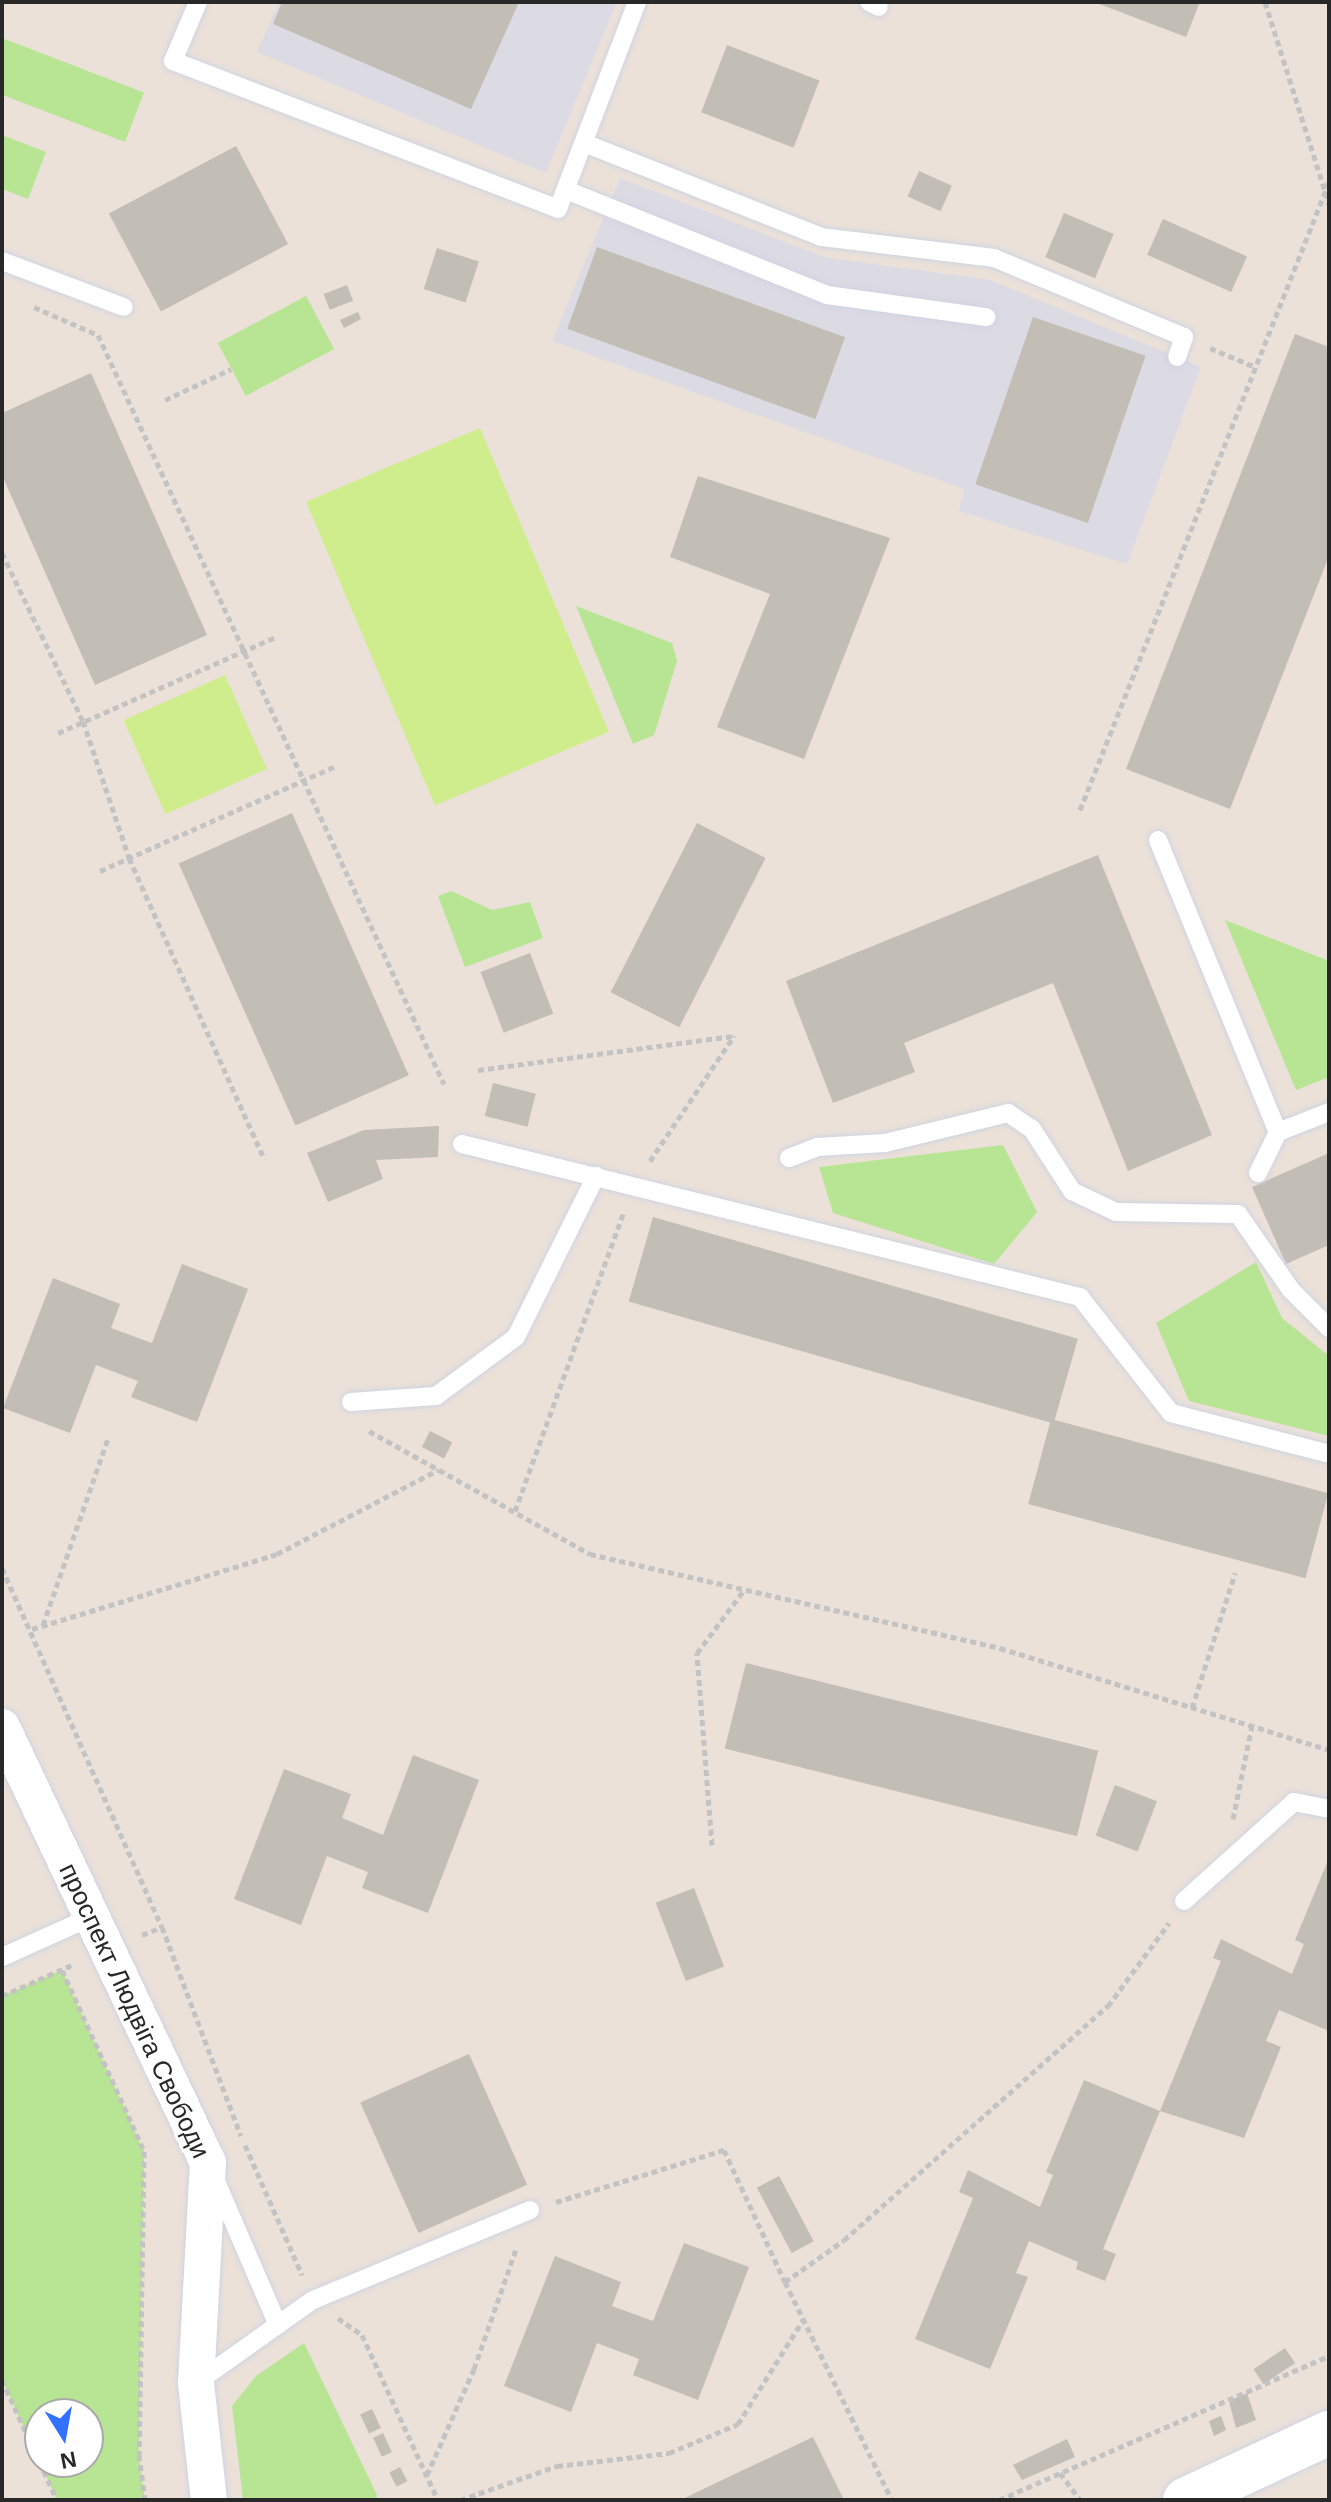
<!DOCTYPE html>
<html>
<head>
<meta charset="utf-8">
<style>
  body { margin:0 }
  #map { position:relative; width:1331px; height:2502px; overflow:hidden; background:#ebe1d9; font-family:Arial,sans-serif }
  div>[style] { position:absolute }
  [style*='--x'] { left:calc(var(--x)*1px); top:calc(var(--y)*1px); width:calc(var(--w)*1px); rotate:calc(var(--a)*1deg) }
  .industrial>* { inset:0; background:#dcdae3 }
  .green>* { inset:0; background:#b8e593; transform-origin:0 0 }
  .pitch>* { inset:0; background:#d0ed8e; transform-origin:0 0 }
  .building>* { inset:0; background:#c2bdb5; transform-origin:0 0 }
  .path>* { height:5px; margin-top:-2.5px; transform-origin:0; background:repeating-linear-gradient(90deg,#c3c3c3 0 6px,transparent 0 10px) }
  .roads { filter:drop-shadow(0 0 2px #ced4e2) drop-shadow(0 0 2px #ced4e2) }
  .lane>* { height:18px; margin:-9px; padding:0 9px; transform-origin:9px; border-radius:9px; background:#fff }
  .street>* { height:36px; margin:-18px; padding:0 18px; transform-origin:18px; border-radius:18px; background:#fff }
  .secondary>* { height:44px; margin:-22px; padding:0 22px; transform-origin:22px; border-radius:22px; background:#fff }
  span { translate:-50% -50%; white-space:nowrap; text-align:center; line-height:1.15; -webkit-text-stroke:6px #fff; paint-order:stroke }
  .street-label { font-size:26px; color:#282828 }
  .frame { position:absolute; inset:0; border:4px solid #282828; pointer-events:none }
  .north { position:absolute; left:24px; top:2398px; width:80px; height:80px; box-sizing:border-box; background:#fff; border:2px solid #a9a9a9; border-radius:50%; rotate:169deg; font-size:22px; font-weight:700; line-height:32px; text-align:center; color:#282828 }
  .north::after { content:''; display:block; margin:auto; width:28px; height:36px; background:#3270ff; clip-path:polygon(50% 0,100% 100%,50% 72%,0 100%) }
</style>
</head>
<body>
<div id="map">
  <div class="industrial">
    <i style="clip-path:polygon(279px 2px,617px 2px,546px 173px,257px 52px)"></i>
    <i style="clip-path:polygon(620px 178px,824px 257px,990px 280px,1201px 367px,1127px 564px,959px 511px,964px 489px,552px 341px)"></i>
  </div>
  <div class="green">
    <i style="left:2px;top:38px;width:152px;height:53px;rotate:21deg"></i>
    <i style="clip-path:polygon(2px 135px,46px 152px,28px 199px,2px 189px)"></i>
    <i style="left:306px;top:296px;width:60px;height:100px;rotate:62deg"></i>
    <i style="clip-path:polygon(576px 606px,672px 643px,677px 661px,654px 735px,633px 744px)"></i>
    <i style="clip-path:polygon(451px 891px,492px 910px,530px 902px,543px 938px,465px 967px,438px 896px)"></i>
    <i style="clip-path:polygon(1225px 920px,1329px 961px,1329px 1077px,1296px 1090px)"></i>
    <i style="clip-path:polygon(1003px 1145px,1037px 1212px,994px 1264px,833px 1213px,819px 1167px)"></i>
    <i style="clip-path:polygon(1256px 1262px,1282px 1318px,1329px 1356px,1329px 1436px,1189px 1401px,1156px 1323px)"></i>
    <i style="clip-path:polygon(evenodd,62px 1970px,144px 2151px,139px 2455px,145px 2500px,57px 2500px,2px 2380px,2px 1996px,62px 1970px,40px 2414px,88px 2414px,88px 2462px,40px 2462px,40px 2414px)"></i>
    <i style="clip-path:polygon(304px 2343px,377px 2495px,376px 2500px,243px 2500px,232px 2406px,256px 2376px)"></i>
  </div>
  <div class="pitch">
    <i style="left:480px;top:428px;width:330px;height:189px;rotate:67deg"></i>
    <i style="left:225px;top:675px;width:103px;height:111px;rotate:66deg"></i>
  </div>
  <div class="building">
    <i style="clip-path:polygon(282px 2px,519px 2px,471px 109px,273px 24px)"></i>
    <i style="clip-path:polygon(1094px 2px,1200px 2px,1186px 37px)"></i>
    <i style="left:727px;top:45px;width:99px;height:72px;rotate:21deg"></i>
    <i style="left:236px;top:146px;width:111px;height:144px;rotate:62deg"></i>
    <i style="left:919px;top:171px;width:36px;height:28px;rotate:24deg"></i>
    <i style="left:1064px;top:213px;width:54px;height:48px;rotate:23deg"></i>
    <i style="left:1163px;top:219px;width:92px;height:39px;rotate:24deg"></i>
    <i style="left:597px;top:247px;width:264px;height:87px;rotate:20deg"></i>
    <i style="left:437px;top:248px;width:44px;height:43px;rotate:18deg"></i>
    <i style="left:347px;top:285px;width:17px;height:25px;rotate:69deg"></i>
    <i style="clip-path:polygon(358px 312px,361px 319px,344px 328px,340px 320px)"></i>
    <i style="left:1033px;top:317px;width:119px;height:177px;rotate:19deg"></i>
    <i style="clip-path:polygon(1295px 334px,1329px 347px,1329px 556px,1230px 809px,1126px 769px)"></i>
    <i style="clip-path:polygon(91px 373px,207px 635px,95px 685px,2px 475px,2px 413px)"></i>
    <i style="clip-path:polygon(698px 476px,890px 538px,804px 759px,717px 727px,770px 594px,670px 557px)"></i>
    <i style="left:292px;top:813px;width:287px;height:124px;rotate:66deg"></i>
    <i style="left:697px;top:823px;width:77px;height:190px;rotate:27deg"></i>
    <i style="clip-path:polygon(1098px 855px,1212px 1135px,1128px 1171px,1053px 983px,904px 1043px,915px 1072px,833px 1103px,786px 981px)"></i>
    <i style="left:530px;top:953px;width:65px;height:53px;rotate:69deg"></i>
    <i style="left:493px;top:1083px;width:44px;height:34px;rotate:14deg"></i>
    <i style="clip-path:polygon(439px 1126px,438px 1157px,376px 1160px,383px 1179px,328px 1202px,307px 1153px,364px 1130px)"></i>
    <i style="clip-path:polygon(1329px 1153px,1329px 1245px,1286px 1264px,1252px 1187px)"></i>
    <i style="left:653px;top:1217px;width:442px;height:88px;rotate:16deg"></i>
    <i style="clip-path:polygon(182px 1264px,248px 1289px,197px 1422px,131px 1397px,138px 1381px,96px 1365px,70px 1433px,3px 1408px,53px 1278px,120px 1304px,111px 1328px,152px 1343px)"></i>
    <i style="left:1051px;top:1419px;width:287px;height:88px;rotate:15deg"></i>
    <i style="left:430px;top:1431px;width:25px;height:18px;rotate:27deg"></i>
    <i style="left:746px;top:1663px;width:363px;height:88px;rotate:14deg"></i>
    <i style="clip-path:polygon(413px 1755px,479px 1780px,428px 1913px,362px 1888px,368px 1872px,327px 1856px,301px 1925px,234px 1899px,284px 1769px,351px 1794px,342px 1818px,383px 1835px)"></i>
    <i style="left:1115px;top:1785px;width:45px;height:54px;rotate:21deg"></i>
    <i style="clip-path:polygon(1329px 1858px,1329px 2031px,1279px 2010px,1266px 2041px,1281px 2047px,1244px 2138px,1160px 2111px,1221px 1961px,1213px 1958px,1221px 1939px,1292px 1974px,1304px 1944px,1295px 1940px)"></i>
    <i style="left:694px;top:1888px;width:84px;height:41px;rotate:69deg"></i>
    <i style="left:469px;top:2054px;width:143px;height:119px;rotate:66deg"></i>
    <i style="clip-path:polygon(1084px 2080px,1160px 2111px,1103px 2249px,1116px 2254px,1105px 2281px,1076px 2269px,1078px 2262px,1029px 2241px,1016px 2273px,1028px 2277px,990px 2369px,915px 2339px,973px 2198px,959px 2192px,968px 2170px,1040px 2207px,1053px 2175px,1046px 2172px)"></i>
    <i style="left:779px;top:2176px;width:74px;height:25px;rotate:62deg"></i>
    <i style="clip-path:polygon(684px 2243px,749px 2267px,698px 2400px,633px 2375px,639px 2359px,597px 2343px,571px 2412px,504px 2386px,555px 2256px,621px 2282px,612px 2306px,653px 2321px)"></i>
    <i style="left:1285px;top:2348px;width:18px;height:38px;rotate:56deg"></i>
    <i style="clip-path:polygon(1247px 2393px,1256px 2420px,1236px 2428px,1229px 2401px)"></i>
    <i style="left:372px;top:2409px;width:21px;height:13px;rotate:65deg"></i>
    <i style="clip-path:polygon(1221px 2416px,1226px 2430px,1214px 2436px,1209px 2421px)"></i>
    <i style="left:383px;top:2433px;width:21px;height:11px;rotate:65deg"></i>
    <i style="clip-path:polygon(813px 2437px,844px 2500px,681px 2500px,699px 2491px)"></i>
    <i style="clip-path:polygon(1067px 2439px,1075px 2457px,1022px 2480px,1013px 2465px)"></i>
    <i style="left:400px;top:2467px;width:16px;height:12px;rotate:63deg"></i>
  </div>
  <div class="path">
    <i style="--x:1265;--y:2;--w:212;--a:72.4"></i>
    <i style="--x:34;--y:307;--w:70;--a:23.6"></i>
    <i style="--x:98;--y:335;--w:825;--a:65.21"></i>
    <i style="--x:1210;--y:348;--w:47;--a:22.7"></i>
    <i style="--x:165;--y:400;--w:73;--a:-25.2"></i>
    <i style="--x:2;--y:553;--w:187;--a:64.3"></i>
    <i style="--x:83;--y:721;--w:145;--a:71.4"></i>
    <i style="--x:129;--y:858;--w:330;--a:65.8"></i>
    <i style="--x:58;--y:733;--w:238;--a:-23.8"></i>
    <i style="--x:1080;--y:810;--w:676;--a:-68.37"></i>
    <i style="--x:100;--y:871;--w:258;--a:-24"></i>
    <i style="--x:478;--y:1070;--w:257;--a:-7.6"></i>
    <i style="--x:650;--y:1161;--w:151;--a:-56.1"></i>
    <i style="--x:369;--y:1431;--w:253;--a:29.1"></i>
    <i style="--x:590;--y:1554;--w:421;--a:12.9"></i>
    <i style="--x:1000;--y:1648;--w:344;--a:17.2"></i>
    <i style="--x:515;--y:1511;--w:318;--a:-70"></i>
    <i style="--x:2;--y:1568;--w:393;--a:66"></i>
    <i style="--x:162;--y:1927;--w:223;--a:69.3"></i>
    <i style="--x:43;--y:1625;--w:198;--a:-70.8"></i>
    <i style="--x:32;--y:1629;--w:256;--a:-17"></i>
    <i style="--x:277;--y:1554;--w:182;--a:-27.6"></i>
    <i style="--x:1192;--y:1708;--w:142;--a:-72.3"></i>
    <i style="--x:1233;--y:1819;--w:95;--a:-78.5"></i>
    <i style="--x:712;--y:1845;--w:193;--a:-94.5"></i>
    <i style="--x:697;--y:1653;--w:79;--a:-53.3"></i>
    <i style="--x:142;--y:1935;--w:22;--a:-22"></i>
    <i style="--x:62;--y:1970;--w:199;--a:65.6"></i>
    <i style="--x:144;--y:2151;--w:304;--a:90.9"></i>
    <i style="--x:139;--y:2455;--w:45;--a:82.4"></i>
    <i style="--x:2;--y:1996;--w:79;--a:-24"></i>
    <i style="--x:245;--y:2145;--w:142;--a:66.3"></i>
    <i style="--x:556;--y:2202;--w:176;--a:-17.2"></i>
    <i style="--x:724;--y:2150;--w:145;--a:65.2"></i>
    <i style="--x:785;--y:2282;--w:72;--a:-35.4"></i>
    <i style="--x:844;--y:2240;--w:353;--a:-41.6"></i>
    <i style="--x:1108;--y:2006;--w:103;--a:-53.7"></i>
    <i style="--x:785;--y:2282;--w:243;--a:63.9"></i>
    <i style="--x:338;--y:2318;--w:29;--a:35"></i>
    <i style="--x:362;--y:2335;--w:182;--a:65.3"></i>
    <i style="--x:2;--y:2380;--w:132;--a:65.4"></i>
    <i style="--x:1060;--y:2473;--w:34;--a:53"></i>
    <i style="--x:427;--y:2475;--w:116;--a:-66.1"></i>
    <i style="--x:474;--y:2369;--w:130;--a:-70.7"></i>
    <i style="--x:460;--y:2500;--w:103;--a:-19.3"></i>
    <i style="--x:557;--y:2466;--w:113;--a:-6.6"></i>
    <i style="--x:669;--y:2453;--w:75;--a:-22.8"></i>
    <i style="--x:738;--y:2424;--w:123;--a:-58"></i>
    <i style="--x:999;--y:2500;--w:360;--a:-23.6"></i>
  </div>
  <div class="roads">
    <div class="lane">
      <i style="--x:198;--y:2;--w:64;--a:113"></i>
      <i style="--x:173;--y:61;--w:412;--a:21"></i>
      <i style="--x:558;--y:209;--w:222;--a:-69.1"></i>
      <i style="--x:869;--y:2;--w:11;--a:27"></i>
      <i style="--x:584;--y:143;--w:255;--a:21.6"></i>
      <i style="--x:821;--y:237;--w:174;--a:6.9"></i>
      <i style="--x:994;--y:258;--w:206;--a:22.6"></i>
      <i style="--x:1184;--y:337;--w:21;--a:109"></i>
      <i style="--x:566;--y:190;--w:281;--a:21.9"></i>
      <i style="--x:827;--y:295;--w:161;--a:7.9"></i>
      <i style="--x:2;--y:261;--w:130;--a:20.7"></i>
      <i style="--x:1158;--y:840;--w:316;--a:67.7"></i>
      <i style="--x:462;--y:1144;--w:637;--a:13.91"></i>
      <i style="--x:1080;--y:1297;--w:147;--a:51.9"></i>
      <i style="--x:1171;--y:1413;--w:163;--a:14.5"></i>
      <i style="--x:789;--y:1158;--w:30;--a:-21"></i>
      <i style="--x:817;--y:1147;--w:68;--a:-3.4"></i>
      <i style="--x:885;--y:1143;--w:127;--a:-13.7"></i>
      <i style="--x:1008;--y:1113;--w:29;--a:34"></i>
      <i style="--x:1032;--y:1129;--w:74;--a:57.2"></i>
      <i style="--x:1072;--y:1191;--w:49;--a:25.5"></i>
      <i style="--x:1116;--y:1212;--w:122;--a:0.9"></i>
      <i style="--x:1258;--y:1173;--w:46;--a:-64"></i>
      <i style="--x:1278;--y:1132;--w:55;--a:-21.4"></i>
      <i style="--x:1238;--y:1214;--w:93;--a:55.1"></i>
      <i style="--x:1291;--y:1290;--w:54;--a:45"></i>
      <i style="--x:351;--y:1402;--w:85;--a:-4"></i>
      <i style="--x:436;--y:1396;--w:99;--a:-36.4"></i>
      <i style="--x:516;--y:1337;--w:180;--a:-63.6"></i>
      <i style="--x:1184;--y:1901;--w:148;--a:-42"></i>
      <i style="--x:1294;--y:1802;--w:36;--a:11"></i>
      <i style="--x:2;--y:1957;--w:98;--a:-24.2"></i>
      <i style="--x:215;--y:2179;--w:159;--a:66.7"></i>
      <i style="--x:196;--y:2383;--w:143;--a:-35.4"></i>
      <i style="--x:313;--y:2300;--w:235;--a:-22.5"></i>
    </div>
    <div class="street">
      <i style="--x:2;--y:1727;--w:481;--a:64.7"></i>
      <i style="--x:208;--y:2162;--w:221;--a:93.1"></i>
      <i style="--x:196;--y:2383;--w:118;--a:83.7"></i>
    </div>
    <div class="secondary">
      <i style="--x:1185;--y:2500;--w:159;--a:-25"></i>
    </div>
  </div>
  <div class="street-label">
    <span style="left:134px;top:2011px;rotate:65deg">проспект Людвіга Свободи</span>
  </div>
  <div class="frame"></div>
  <div class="north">N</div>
</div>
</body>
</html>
